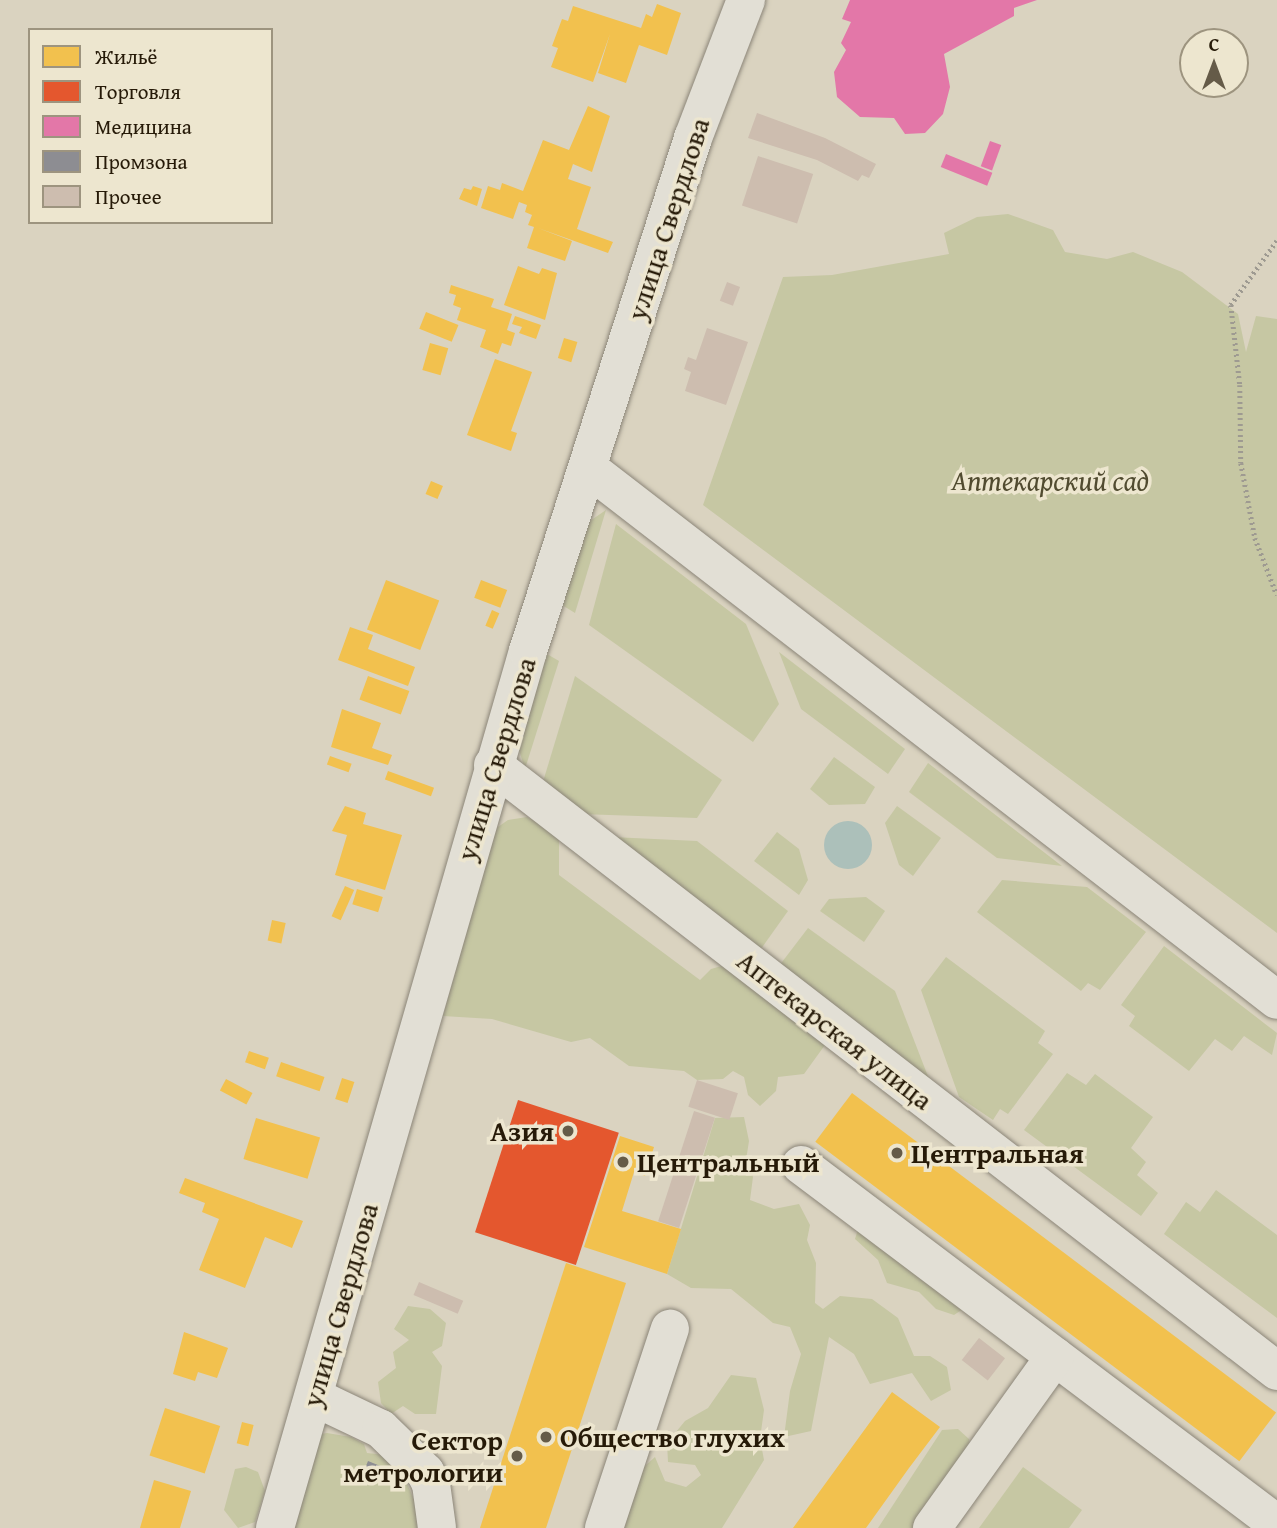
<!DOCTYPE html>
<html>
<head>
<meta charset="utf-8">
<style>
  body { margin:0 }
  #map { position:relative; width:1277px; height:1528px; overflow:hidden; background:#dad3c0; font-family:"Gentium Book Plus",serif }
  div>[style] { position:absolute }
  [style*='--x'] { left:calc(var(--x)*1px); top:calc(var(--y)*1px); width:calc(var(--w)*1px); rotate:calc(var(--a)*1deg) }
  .green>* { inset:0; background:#c6c7a3 }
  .water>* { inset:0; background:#acc0ba }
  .round { border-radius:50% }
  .homes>* { inset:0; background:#f2c14e; transform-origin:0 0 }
  .shops>* { inset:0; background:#e4572e; transform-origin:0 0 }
  .health>* { inset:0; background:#e377a8; transform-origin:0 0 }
  .industry>* { inset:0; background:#8d8d92; transform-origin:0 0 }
  .building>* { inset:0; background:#cdbdaf; transform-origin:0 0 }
  .path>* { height:4.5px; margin-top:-2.25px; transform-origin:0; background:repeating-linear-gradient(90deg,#9e9a91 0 2px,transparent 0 5.5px) }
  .roads { filter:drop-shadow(0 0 2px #8b8578) drop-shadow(0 0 2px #8b8578) }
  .minor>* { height:38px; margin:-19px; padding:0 19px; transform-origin:19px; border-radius:19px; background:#e2dfd5 }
  .dots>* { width:19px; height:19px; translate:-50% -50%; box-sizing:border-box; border:4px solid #ede6cf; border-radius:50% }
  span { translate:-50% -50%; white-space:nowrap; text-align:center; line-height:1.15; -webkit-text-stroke:7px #ede6cf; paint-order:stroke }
  .street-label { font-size:28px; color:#261a08 }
  .park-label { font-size:28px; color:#514b30; font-style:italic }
  .poi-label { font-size:28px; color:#261a08; font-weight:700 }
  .right { translate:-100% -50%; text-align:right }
  .left { translate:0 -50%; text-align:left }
  .legend { position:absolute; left:28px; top:28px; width:245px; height:196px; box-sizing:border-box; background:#ede6cf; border:2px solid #9d947f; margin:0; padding:9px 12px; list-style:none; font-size:21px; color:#261a08 }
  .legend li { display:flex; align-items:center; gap:14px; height:35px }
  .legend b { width:35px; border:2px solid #9d947f }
  .north { position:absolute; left:1179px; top:28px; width:70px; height:70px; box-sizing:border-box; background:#ede6cf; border:2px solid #9d947f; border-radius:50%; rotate:0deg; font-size:19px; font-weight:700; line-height:28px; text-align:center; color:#261a08 }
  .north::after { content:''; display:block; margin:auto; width:24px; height:32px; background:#655b48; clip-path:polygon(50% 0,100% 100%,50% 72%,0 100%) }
</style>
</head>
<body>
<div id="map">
  <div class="green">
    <i style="clip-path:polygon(1008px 214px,1053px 230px,1065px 252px,1107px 259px,1133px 252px,1182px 272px,1238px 314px,1246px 352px,1256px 316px,1277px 319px,1277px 933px,703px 505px,783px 277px,832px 275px,949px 254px,944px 233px,977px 217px)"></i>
    <i style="clip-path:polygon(606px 510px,575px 613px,562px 605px,587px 523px)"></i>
    <i style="clip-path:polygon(616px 524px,746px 624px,779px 704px,753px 742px,589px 625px)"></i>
    <i style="clip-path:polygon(779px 652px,905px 749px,888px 774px,801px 709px)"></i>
    <i style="clip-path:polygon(547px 654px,559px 661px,525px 769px,518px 747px)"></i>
    <i style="clip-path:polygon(575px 676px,722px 780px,697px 818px,580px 814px,542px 785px)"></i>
    <i style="clip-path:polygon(834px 757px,875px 787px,865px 804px,829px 805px,810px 789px)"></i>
    <i style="clip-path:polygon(928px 763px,1062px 866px,997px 858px,909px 792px)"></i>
    <i style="clip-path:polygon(897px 806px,941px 838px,913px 876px,899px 865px,885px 823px)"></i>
    <i style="clip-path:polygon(527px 817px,559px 834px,559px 875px,700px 980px,711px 969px,725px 965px,830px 1038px,804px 1074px,778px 1077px,776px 1091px,760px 1106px,748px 1095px,744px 1077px,733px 1071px,723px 1079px,697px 1080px,684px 1071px,629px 1066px,590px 1038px,571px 1042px,492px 1019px,443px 1016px,495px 829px,508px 820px)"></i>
    <i style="clip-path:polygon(777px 832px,799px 849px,808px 880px,799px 895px,754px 861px)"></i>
    <i style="clip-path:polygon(612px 837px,697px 841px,788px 911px,761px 949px)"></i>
    <i style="clip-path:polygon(1002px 880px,1087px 887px,1146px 932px,1100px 990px,1088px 983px,1081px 991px,977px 912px)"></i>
    <i style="clip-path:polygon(866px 897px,885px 911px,864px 942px,820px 911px,829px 899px)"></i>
    <i style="clip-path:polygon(808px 928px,895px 991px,929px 1079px,779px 966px)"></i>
    <i style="clip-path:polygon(1164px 946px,1277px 1033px,1272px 1055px,1244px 1036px,1232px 1051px,1215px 1039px,1189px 1071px,1129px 1026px,1135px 1016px,1121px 1005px)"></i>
    <i style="clip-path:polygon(946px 957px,1045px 1031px,1038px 1043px,1053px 1054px,1008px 1114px,1000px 1109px,993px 1120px,959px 1097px,921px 990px)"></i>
    <i style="clip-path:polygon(1067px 1073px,1086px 1085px,1095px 1074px,1153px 1117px,1131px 1148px,1146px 1162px,1137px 1175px,1158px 1193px,1141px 1216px,1024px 1130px)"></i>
    <i style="clip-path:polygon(744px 1117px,749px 1141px,746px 1160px,753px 1177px,750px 1200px,774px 1209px,799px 1204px,810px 1225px,807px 1240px,816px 1263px,815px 1303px,823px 1309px,840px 1296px,872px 1299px,898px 1318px,914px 1356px,930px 1356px,947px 1367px,951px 1390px,931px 1401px,912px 1373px,870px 1384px,854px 1354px,829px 1337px,811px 1431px,784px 1437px,790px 1391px,801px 1354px,790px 1327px,773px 1323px,731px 1289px,691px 1288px,667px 1274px,715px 1118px)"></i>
    <i style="clip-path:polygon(1216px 1190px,1277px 1235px,1277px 1318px,1164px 1234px,1186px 1202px,1200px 1212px)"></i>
    <i style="clip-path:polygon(860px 1223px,969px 1305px,954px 1315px,936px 1309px,919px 1292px,887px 1283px,878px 1260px,855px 1239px)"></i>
    <i style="clip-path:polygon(408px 1306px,430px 1309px,446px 1323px,442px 1346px,432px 1352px,442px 1366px,436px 1414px,415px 1414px,403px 1406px,391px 1414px,381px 1403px,378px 1382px,396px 1368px,393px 1352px,409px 1340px,394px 1329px)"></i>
    <i style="clip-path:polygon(731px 1375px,756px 1378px,764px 1410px,760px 1439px,764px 1460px,722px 1528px,619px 1528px,637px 1473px,655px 1457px,665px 1481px,686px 1487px,701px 1475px,695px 1465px,668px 1462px,667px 1443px,685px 1421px,708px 1408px)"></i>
    <i style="clip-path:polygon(958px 1429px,969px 1439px,973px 1460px,946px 1493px,912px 1528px,878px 1528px,942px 1430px)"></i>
    <i style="clip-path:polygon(327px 1433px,351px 1437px,364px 1444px,367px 1453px,385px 1455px,400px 1468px,416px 1504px,417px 1528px,292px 1528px,316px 1435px)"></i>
    <i style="clip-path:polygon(246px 1467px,258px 1472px,265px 1491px,255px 1522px,238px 1528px,224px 1510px,235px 1469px)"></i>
    <i style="clip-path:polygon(1023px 1467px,1082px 1510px,1069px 1528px,979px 1528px)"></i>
  </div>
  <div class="water">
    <i class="round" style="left:824px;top:821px;width:48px;height:48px"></i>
  </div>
  <div class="homes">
    <i style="clip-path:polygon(657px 4px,681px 13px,667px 55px,639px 45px,626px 83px,598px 73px,610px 34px,593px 82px,551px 67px,558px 48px,552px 46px,562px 19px,568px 21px,573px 6px,641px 28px,646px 14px,652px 17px)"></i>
    <i style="clip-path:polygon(588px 106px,610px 116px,592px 172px,573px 164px,568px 179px,591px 187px,577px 229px,613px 242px,608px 253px,538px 228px,572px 241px,565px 261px,527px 248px,534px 227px,528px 225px,532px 215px,525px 212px,527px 205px,519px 202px,513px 219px,481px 208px,488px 186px,500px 190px,502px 183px,523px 191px,543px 140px,569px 150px)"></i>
    <i style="clip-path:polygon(473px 186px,482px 189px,477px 206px,459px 199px,464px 188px,471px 190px)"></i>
    <i style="clip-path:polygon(518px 266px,539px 274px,542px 268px,557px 273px,545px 320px,504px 305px)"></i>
    <i style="clip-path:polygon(451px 285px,494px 299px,491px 307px,512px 314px,507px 330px,515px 333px,511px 346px,502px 343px,498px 354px,480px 347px,486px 330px,457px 320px,461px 308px,453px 305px,456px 295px,449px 293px)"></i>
    <i style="left:426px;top:312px;width:35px;height:18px;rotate:22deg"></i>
    <i style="clip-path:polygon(515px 316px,541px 325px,536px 339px,519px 333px,522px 327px,512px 324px)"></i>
    <i style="left:564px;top:338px;width:14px;height:21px;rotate:17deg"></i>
    <i style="left:430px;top:343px;width:19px;height:28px;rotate:16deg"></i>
    <i style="clip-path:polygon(495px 359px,532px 372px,511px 431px,517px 433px,511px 451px,467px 435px)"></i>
    <i style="left:431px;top:481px;width:13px;height:14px;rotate:23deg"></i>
    <i style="left:386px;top:580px;width:57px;height:53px;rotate:21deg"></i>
    <i style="left:481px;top:580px;width:28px;height:19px;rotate:21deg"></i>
    <i style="left:492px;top:610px;width:8px;height:17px;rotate:23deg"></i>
    <i style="clip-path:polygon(350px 627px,373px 635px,368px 649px,415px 667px,408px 686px,338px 660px)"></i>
    <i style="left:368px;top:676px;width:44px;height:25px;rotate:20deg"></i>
    <i style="clip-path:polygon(342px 709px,381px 723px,372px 748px,392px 755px,388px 765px,331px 747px)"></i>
    <i style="left:330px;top:756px;width:23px;height:9px;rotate:20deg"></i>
    <i style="left:388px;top:771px;width:49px;height:9px;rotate:20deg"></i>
    <i style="clip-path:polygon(345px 806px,366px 813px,363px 824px,402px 835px,385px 890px,335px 875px,347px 835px,332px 831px)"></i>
    <i style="left:345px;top:886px;width:10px;height:33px;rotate:24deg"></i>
    <i style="left:357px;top:889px;width:27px;height:16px;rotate:17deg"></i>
    <i style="left:272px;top:920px;width:14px;height:21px;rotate:12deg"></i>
    <i style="left:249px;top:1051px;width:21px;height:12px;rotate:19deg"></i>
    <i style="left:281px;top:1062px;width:46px;height:15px;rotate:19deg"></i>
    <i style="left:342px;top:1078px;width:13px;height:22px;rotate:18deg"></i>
    <i style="left:226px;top:1079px;width:30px;height:13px;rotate:28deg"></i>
    <i style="left:852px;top:1093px;width:531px;height:61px;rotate:37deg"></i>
    <i style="left:256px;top:1118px;width:67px;height:43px;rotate:17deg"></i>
    <i style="clip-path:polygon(620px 1136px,654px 1147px,645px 1176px,634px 1172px,622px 1211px,681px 1229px,667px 1274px,584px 1247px)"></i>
    <i style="clip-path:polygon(185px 1178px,303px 1221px,292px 1248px,265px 1237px,245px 1288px,199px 1270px,219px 1219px,202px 1212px,205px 1203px,179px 1193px)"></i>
    <i style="clip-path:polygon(566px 1263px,626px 1283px,611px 1330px,546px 1528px,480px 1528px)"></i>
    <i style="clip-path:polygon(184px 1332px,228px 1348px,217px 1378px,198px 1372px,195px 1381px,173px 1374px)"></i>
    <i style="clip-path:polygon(892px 1392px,940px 1427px,909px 1468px,866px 1528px,793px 1528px)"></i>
    <i style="left:165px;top:1408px;width:58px;height:50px;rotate:18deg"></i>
    <i style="left:242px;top:1422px;width:12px;height:22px;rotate:14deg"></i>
    <i style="clip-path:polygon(154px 1480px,191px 1491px,180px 1528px,140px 1528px)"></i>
  </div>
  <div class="shops">
    <i style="left:518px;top:1100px;width:106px;height:139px;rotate:18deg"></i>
  </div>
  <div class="health">
    <i style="clip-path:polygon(850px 0,1037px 0,1014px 8px,1014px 16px,944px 54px,950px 87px,943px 114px,925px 133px,905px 134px,894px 118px,860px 117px,837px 97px,834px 72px,846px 50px,841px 43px,851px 22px,842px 19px)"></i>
    <i style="left:990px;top:141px;width:12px;height:27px;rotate:20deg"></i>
    <i style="left:946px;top:154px;width:50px;height:14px;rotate:22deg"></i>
  </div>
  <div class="industry">
    <i style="left:368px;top:1461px;width:24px;height:13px;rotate:22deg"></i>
  </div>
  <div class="building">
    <i style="clip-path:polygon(757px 113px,825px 138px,876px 164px,869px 178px,862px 175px,858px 181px,817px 160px,748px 138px)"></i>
    <i style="left:758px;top:156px;width:58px;height:52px;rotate:18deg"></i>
    <i style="left:727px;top:282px;width:14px;height:20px;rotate:21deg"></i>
    <i style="clip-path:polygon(707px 328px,748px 342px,726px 405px,685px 391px,691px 372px,684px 369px,688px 357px,696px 360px)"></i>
    <i style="left:697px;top:1080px;width:43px;height:28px;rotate:18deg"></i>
    <i style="left:694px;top:1111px;width:22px;height:116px;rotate:18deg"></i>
    <i style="left:419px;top:1282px;width:48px;height:14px;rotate:23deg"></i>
    <i style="left:979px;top:1338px;width:33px;height:28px;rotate:38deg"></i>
  </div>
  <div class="path">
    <i style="--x:1277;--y:241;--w:79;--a:125.7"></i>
    <i style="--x:1231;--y:305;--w:81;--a:83.6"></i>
    <i style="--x:1240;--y:385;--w:78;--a:89.3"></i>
    <i style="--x:1241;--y:463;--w:76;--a:79.4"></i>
    <i style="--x:1255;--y:538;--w:61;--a:68.9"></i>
  </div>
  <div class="roads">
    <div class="minor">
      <i style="--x:588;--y:468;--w:870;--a:37.67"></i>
      <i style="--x:493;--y:765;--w:991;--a:37.7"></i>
      <i style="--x:801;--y:1165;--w:596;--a:37.02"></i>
      <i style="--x:314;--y:1397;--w:74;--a:25.5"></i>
      <i style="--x:381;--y:1429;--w:62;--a:44.3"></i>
      <i style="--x:425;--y:1472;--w:13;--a:63"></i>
      <i style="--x:431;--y:1484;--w:44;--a:82.2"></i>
      <i style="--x:275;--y:1528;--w:913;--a:-73.91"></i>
      <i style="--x:528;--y:651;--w:539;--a:-72.17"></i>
      <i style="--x:693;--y:138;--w:148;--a:-69"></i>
      <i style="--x:604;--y:1528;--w:210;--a:-71.7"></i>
      <i style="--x:932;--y:1528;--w:211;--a:-54.4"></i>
    </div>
  </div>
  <div class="dots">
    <i style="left:568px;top:1131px;background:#655b48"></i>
    <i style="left:897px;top:1153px;background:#655b48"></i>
    <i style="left:623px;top:1162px;background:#655b48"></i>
    <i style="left:546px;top:1437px;background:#655b48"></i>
    <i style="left:517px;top:1456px;background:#655b48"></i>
  </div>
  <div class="street-label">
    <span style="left:668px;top:219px;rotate:-72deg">улица Свердлова</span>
    <span style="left:496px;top:759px;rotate:-73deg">улица Свердлова</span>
    <span style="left:835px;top:1030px;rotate:38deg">Аптекарская улица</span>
    <span style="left:340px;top:1305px;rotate:-74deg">улица Свердлова</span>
  </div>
  <div class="park-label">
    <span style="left:1050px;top:480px">Аптекарский сад</span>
  </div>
  <div class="poi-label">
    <span class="right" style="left:554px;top:1131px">Азия</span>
    <span class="left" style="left:911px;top:1153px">Центральная</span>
    <span class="left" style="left:637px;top:1162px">Центральный</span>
    <span class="left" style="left:560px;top:1437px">Общество глухих</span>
    <span class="right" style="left:503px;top:1456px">Сектор<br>метрологии</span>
  </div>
  <ul class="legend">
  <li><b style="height:19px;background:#f2c14e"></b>Жильё</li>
  <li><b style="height:19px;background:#e4572e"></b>Торговля</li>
  <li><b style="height:19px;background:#e377a8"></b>Медицина</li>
  <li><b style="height:19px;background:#8d8d92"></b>Промзона</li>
  <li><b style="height:19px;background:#cdbdaf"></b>Прочее</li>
  </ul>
  <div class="north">С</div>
</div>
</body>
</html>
